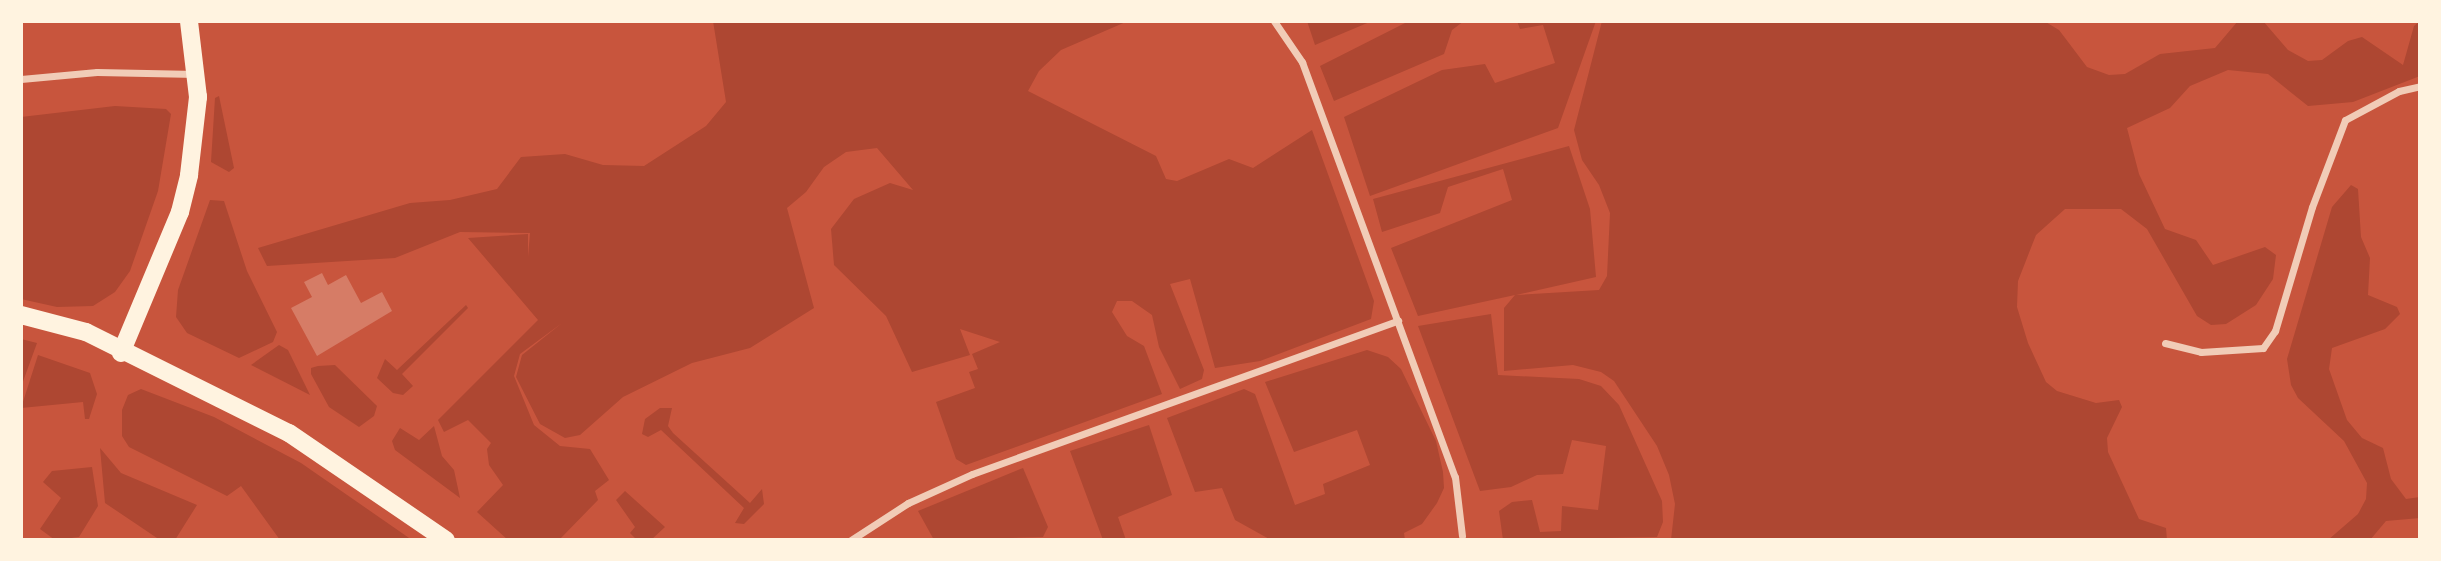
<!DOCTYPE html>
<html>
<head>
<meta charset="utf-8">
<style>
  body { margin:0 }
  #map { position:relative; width:2441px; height:561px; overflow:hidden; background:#c8553d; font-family:"IBM Plex Sans",sans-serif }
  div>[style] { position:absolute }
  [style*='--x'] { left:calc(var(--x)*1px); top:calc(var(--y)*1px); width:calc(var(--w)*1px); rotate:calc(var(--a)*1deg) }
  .green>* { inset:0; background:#ae4732 }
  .building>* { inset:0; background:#d67c66 }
  .minor>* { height:7px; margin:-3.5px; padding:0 3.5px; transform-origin:3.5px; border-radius:3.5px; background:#f1ccb7 }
  .primary>* { height:18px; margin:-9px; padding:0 9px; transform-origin:9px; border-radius:9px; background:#fff3e0 }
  span { translate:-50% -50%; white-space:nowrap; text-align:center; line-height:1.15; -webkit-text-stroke:5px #fff3e0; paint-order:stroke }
  .frame { position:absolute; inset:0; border:23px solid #fff3e0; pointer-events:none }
</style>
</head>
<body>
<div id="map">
  <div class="green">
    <i style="clip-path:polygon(713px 21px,1128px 21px,1061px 50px,1039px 71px,1028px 91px,1156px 156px,1166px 179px,1177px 181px,1229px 159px,1253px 168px,1312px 130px,1374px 301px,1371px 319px,1260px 361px,1215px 368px,1190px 279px,1170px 284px,1204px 370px,1202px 379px,1180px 389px,1159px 347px,1152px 315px,1132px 301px,1117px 301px,1112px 312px,1127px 336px,1144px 346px,1162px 394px,966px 465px,956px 459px,936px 402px,975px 388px,969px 372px,978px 369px,972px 354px,1000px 342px,960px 329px,970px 355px,912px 372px,886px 316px,834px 265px,831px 229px,854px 199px,890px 183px,913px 190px,877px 148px,846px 152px,824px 167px,806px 192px,787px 208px,814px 308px,750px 348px,692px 363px,623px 397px,580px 435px,565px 438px,540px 424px,516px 377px,522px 355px,562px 323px,520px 354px,514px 376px,534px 425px,560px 446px,590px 449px,609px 480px,595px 491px,598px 500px,559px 540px,508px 540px,477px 512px,503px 485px,489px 465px,487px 449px,491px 443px,468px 420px,444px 432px,438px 420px,538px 320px,468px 238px,528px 234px,528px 257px,530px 233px,460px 232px,395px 258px,267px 266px,258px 248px,410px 203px,450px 200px,497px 189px,521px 157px,565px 154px,603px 165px,644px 166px,706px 126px,726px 102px)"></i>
    <i style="clip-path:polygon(1307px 21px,1372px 21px,1315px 45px)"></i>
    <i style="clip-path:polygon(1409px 21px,1464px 21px,1452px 30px,1444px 54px,1334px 101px,1320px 66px)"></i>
    <i style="clip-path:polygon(1517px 21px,1596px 21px,1558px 128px,1370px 196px,1344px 117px,1442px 70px,1485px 64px,1495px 83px,1555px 63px,1543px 25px,1520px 29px)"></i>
    <i style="clip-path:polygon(1602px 21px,2044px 21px,2059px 30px,2087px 67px,2109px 75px,2125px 74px,2160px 54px,2215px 48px,2238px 21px,2263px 21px,2288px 50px,2308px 61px,2322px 60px,2348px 41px,2362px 37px,2403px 65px,2414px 26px,2420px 21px,2420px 76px,2353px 102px,2308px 106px,2268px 74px,2228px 70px,2190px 86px,2170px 108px,2127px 128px,2139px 174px,2165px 229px,2196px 240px,2213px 265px,2265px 247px,2276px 255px,2273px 279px,2256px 305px,2226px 324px,2211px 325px,2197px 316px,2147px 229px,2121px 209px,2065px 209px,2036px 235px,2018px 281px,2017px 307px,2028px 343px,2046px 382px,2057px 391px,2096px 403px,2119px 400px,2122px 407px,2107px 438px,2108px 452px,2139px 519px,2166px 528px,2167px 540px,1671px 540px,1675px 504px,1669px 475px,1657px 446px,1614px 381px,1601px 372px,1573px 365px,1504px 371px,1504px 308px,1515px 295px,1418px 316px,1391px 248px,1512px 200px,1503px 169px,1448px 187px,1440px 213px,1382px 232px,1373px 199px,1569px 146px,1590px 209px,1596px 277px,1516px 295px,1599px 290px,1607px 276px,1610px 213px,1599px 185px,1582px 160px,1574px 130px)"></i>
    <i style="clip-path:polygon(219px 96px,234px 168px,229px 172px,211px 162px,215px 98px)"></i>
    <i style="clip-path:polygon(115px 106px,166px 109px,171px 114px,158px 191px,130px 271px,115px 292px,93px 306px,57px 307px,21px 299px,21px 117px)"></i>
    <i style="clip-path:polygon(2351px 185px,2358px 189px,2361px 237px,2370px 258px,2368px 295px,2397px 307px,2400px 314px,2385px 329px,2332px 348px,2329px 369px,2347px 420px,2362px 438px,2383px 448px,2391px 479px,2406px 499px,2420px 497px,2420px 518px,2386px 521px,2370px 540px,2328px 540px,2358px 514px,2366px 499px,2367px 483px,2344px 441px,2298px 398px,2291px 385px,2287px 359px,2332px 207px)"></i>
    <i style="clip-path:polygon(210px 200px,224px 201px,247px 271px,277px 332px,273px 342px,239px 358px,187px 333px,176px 317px,178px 290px)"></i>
    <i style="clip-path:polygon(466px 305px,468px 308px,402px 374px,413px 386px,403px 395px,393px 393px,377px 378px,385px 359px,397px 370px)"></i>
    <i style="clip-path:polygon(1491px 314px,1498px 375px,1579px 379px,1601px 386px,1619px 405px,1662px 501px,1663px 522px,1657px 537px,1503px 540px,1499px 511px,1512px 502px,1532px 500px,1540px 532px,1561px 531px,1562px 506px,1598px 510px,1606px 446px,1572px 440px,1563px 474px,1537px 475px,1511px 487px,1480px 491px,1418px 326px)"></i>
    <i style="clip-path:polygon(21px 339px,37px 343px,21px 387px)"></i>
    <i style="clip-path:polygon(279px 345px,288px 350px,310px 395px,251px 365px)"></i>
    <i style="clip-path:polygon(1367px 350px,1388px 357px,1401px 369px,1436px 441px,1443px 472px,1444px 488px,1437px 503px,1422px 524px,1404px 533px,1405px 540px,1271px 540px,1235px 520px,1222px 488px,1195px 492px,1167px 418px,1244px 389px,1255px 394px,1295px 505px,1325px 494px,1323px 484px,1370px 465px,1357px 430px,1294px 452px,1265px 382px)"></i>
    <i style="clip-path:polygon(38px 355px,90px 373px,97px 394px,89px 419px,85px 419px,83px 402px,21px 408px)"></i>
    <i style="clip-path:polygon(335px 365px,377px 406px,374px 416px,359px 427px,329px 407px,311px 374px,311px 368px,318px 366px)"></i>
    <i style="clip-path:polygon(141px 389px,214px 417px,301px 463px,412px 540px,280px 540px,241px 486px,227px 496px,129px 447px,122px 436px,122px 410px,128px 395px)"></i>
    <i style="clip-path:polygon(660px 408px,672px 408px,668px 426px,673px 433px,750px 503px,762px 489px,764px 504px,744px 524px,735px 523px,744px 508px,661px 430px,648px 437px,642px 434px,645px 419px)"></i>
    <i style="clip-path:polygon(1149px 425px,1172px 495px,1118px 517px,1126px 540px,1103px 540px,1070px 451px)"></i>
    <i style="clip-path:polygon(434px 426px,442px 456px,454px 470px,460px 498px,395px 450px,392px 441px,400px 428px,419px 440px)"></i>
    <i style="clip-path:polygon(100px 448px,121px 473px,197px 505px,175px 540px,160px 540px,105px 503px)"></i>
    <i style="clip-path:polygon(92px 467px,98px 506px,79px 537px,55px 540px,40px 529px,61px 498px,43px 482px,52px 471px)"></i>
    <i style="clip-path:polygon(1023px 468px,1048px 527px,1043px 537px,934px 540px,918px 511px)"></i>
    <i style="clip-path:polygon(625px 491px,665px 527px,651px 540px,637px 540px,630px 533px,635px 527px,616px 500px)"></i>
  </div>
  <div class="building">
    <i style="clip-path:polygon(322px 273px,328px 285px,346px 275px,361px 303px,382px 292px,392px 311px,317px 356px,291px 308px,312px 297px,304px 282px)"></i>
  </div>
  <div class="minor">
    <i style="--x:1274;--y:21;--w:50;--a:55.7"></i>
    <i style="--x:1302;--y:62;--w:442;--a:69.8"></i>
    <i style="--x:1455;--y:477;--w:59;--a:83.2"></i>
    <i style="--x:21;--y:79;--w:76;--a:-5.3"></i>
    <i style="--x:97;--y:72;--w:99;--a:1.2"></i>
    <i style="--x:2165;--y:343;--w:37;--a:14"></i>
    <i style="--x:2201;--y:352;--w:62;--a:-3.7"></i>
    <i style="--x:2263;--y:348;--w:21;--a:-55"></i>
    <i style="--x:2275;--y:331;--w:129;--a:-73.4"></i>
    <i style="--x:2312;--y:207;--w:93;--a:-69.2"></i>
    <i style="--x:2345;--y:120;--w:61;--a:-28.2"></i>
    <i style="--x:2399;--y:91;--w:22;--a:-13"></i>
    <i style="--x:851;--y:540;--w:68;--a:-33"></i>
    <i style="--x:908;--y:503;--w:70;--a:-24.4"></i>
    <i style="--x:972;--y:474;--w:453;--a:-19.8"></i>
  </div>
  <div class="primary">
    <i style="--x:21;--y:315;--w:67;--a:14.7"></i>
    <i style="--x:86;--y:332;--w:227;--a:26.5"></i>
    <i style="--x:289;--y:433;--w:190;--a:34.3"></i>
    <i style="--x:121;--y:353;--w:153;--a:-67.3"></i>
    <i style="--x:180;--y:212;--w:38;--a:-76"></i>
    <i style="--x:189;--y:175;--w:79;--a:-83.4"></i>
    <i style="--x:198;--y:97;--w:77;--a:-96.8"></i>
  </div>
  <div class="frame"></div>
</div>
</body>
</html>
